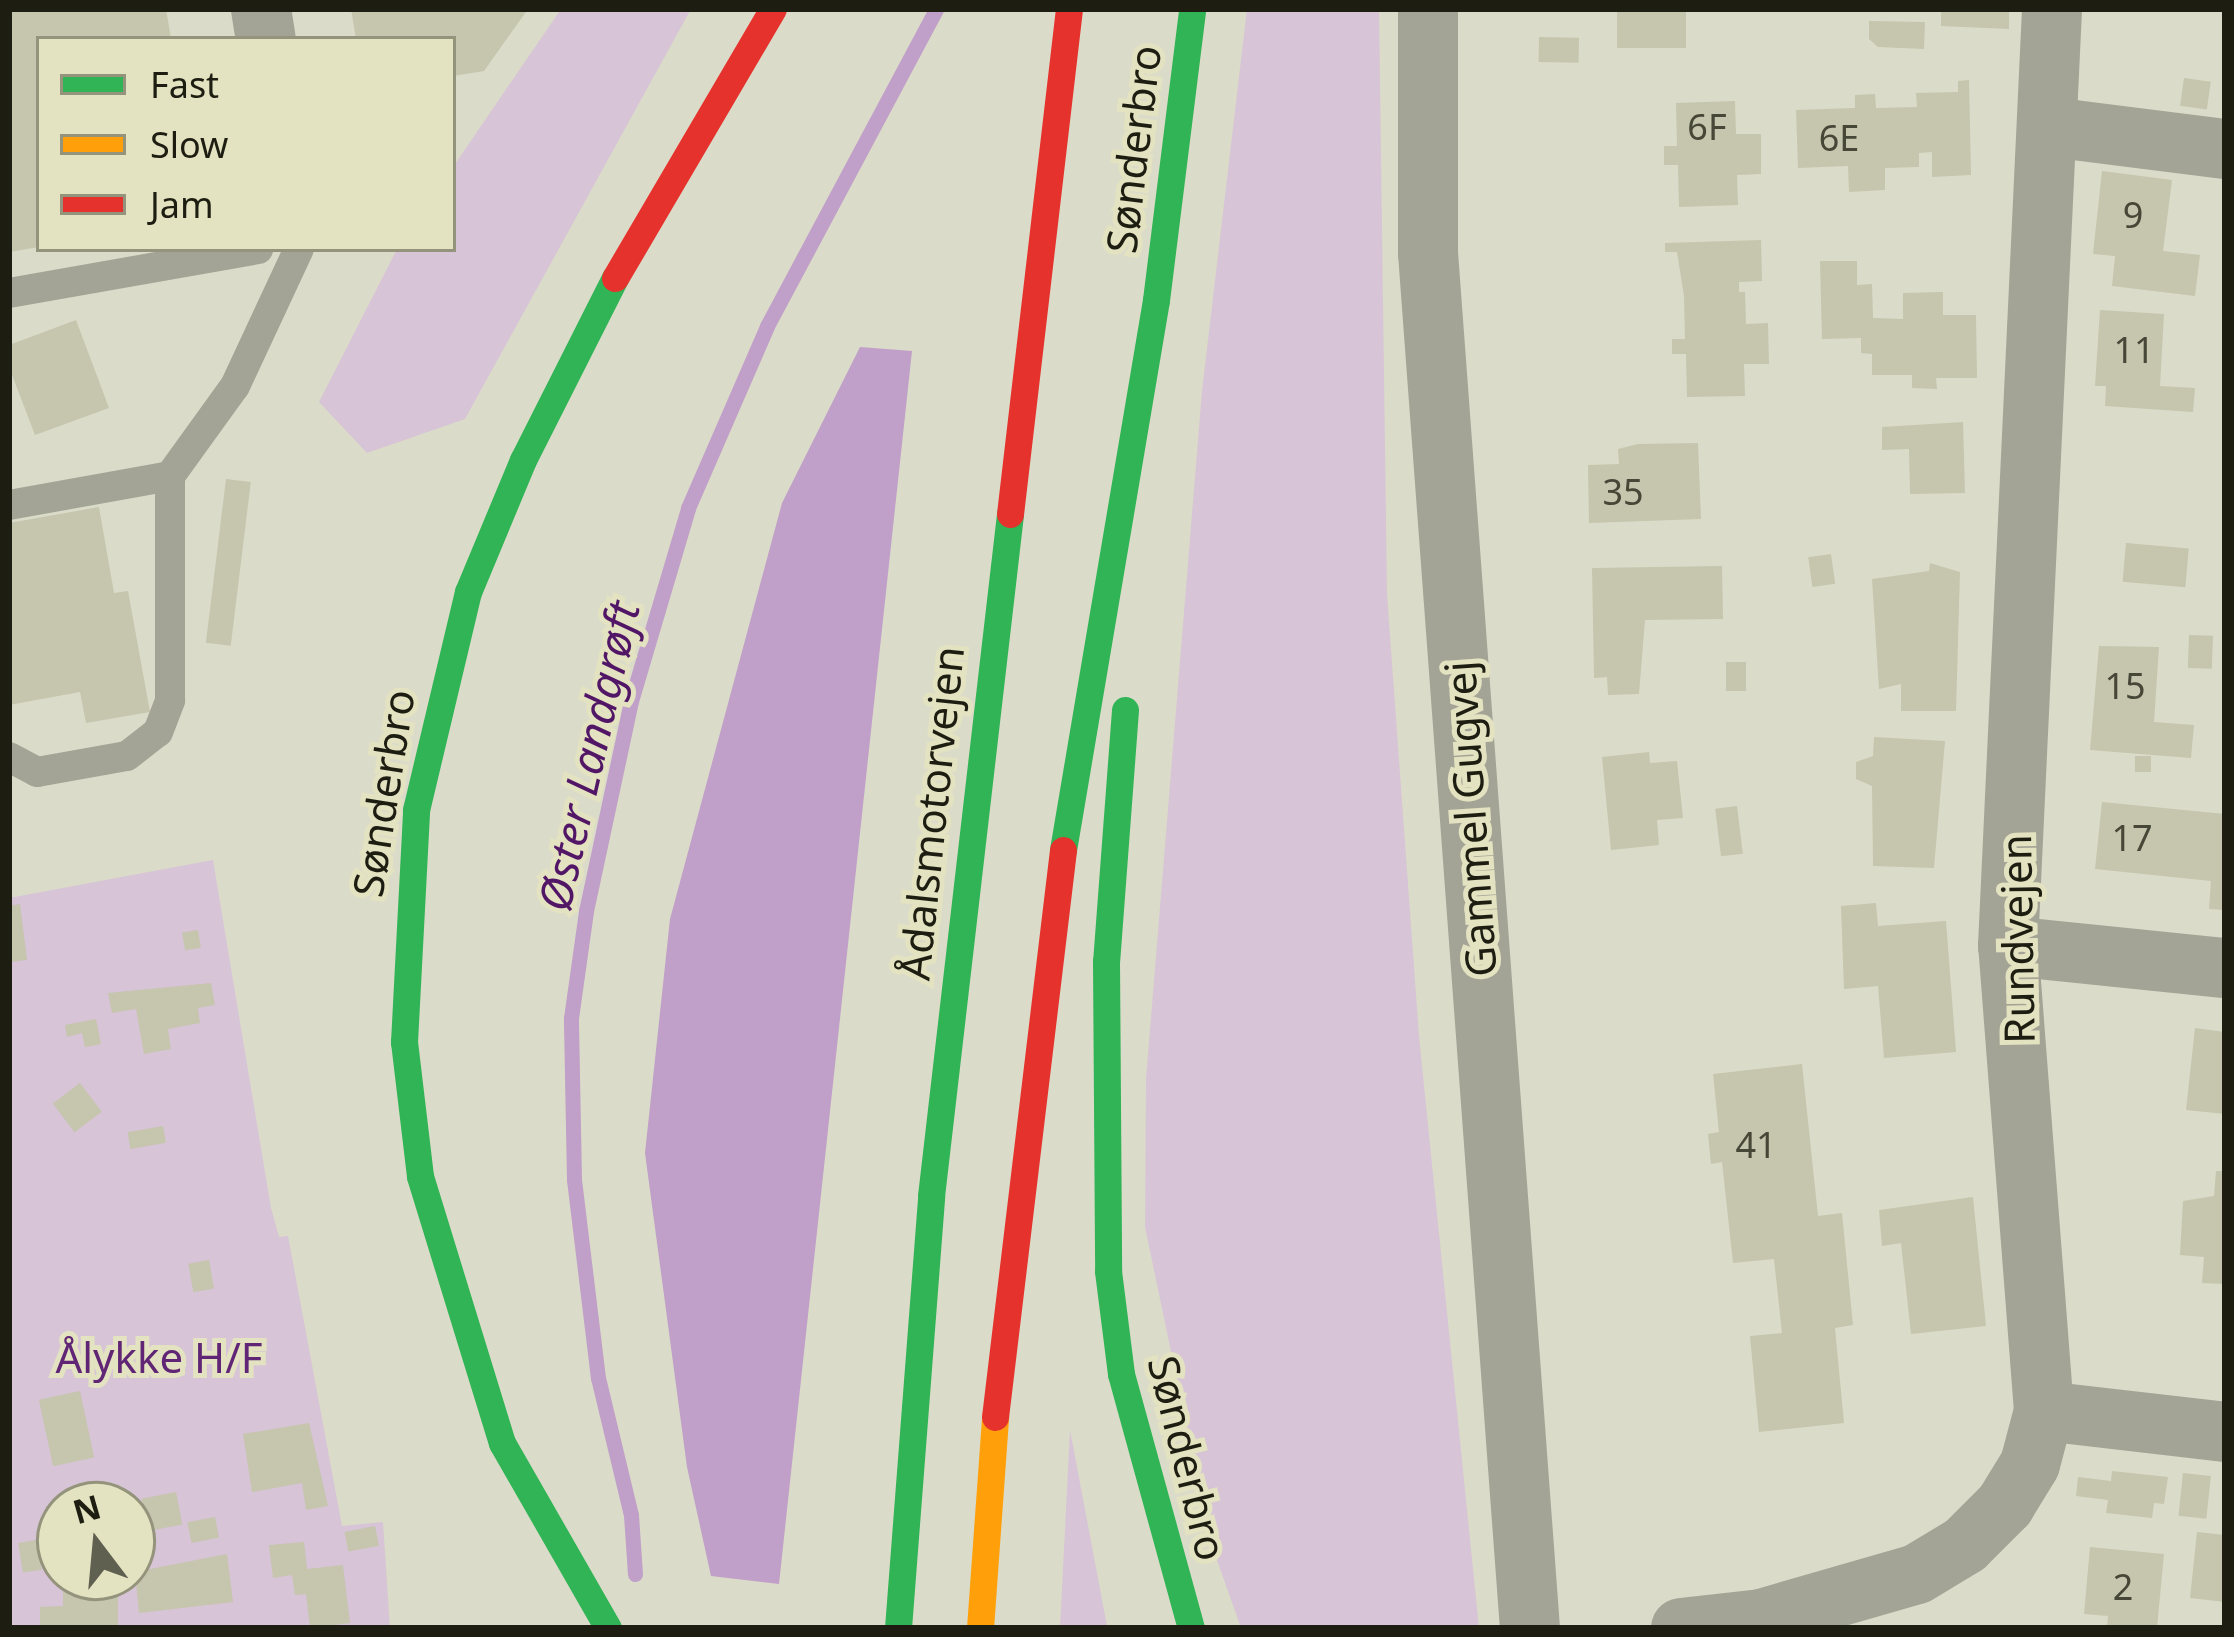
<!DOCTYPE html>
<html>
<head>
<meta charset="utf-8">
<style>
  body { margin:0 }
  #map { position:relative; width:2234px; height:1637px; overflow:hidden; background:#dbdbc9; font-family:"Noto Sans",sans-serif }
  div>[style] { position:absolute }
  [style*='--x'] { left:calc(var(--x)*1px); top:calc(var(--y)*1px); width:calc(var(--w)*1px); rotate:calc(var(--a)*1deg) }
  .green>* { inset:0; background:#d7c4d6 }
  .water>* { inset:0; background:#c09fc8 }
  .stream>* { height:15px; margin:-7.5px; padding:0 7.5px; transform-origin:7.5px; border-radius:7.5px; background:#c09fc8 }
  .building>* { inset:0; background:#c6c5ad; transform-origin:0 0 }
  .lane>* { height:30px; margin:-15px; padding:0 15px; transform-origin:15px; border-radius:15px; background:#a4a496 }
  .street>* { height:60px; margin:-30px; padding:0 30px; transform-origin:30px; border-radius:30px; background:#a4a496 }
  .fast>* { height:27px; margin:-13.5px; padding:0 13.5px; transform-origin:13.5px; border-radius:13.5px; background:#30b455 }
  .slow>* { height:27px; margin:-13.5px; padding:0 13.5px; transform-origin:13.5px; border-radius:13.5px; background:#ff9f0a }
  .jam>* { height:27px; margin:-13.5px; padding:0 13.5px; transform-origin:13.5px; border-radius:13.5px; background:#e5322d }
  span { translate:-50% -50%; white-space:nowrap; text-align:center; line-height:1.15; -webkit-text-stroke:10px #e3e2c1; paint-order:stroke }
  .number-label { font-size:36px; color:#474738 }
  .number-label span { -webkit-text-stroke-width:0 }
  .street-label { font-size:42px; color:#1d1d11 }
  .park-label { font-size:42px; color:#602574 }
  .water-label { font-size:45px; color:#521666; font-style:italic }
  .frame { position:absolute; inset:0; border:12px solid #1d1d11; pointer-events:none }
  .legend { position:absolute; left:36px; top:36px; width:420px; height:216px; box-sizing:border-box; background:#e3e2c1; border:3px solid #94937b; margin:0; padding:15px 21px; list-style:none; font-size:36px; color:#1d1d11 }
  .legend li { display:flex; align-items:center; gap:24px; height:60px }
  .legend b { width:60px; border:3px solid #94937b }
  .north { position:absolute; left:36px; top:1481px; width:120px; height:120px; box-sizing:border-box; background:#e3e2c1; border:3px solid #94937b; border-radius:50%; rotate:344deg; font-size:33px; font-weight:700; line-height:48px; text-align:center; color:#1d1d11 }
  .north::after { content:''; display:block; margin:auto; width:42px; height:54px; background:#606051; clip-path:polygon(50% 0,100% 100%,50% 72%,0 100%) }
</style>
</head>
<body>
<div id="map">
  <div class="green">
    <i style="clip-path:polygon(561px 9px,691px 9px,465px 419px,367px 453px,319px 402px,397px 249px,453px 249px,453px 167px)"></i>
    <i style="clip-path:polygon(1247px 9px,1379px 9px,1387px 594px,1419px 1036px,1479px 1628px,1241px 1628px,1211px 1543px,1145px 1227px,1146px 1079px,1202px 391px)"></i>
    <i style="clip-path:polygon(evenodd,213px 860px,271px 1208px,279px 1237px,288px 1236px,342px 1526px,383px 1522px,390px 1628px,9px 1628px,9px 898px,213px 860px,60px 1505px,132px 1505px,132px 1577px,60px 1577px,60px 1505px)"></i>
    <i style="clip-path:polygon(1070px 1430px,1107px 1626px,1108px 1628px,1060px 1628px)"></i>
  </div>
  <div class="water">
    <i style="clip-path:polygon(860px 347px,912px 351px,779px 1584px,711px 1576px,687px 1467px,645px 1153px,670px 919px,782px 503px)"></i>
  </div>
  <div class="stream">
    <i style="--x:635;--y:1574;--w:59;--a:-93.9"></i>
    <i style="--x:631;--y:1515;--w:141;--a:-103.5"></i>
    <i style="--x:598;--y:1378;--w:200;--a:-96.9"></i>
    <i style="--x:574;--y:1179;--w:161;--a:-91.1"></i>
    <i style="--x:571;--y:1018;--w:108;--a:-82"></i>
    <i style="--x:586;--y:911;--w:215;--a:-77.9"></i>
    <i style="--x:631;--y:701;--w:201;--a:-73.5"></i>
    <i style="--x:688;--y:508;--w:198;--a:-66.5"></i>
    <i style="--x:767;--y:326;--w:359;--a:-61.9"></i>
  </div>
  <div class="building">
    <i style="clip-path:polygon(9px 9px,166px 9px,171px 39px,39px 39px,39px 247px,9px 252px)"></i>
    <i style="clip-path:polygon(351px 9px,528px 9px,484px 71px,453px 76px,453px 39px,356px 39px)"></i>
    <i style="left:1617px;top:9px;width:69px;height:39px"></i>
    <i style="clip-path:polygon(1941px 9px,2009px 9px,2009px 29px,1941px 26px)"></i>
    <i style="clip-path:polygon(1869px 21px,1925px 22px,1924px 49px,1878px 47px,1869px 39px)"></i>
    <i style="left:1539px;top:37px;width:40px;height:25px;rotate:1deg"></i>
    <i style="left:2184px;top:78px;width:27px;height:28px;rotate:8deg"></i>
    <i style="clip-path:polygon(1969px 80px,1971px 175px,1932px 177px,1932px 152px,1919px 153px,1919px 167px,1885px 168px,1885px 190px,1849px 192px,1848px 166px,1798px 168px,1796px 110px,1855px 108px,1855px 95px,1875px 94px,1876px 108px,1917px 107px,1916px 93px,1958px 92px,1958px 81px)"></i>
    <i style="clip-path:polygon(1735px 101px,1736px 134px,1761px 134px,1761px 174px,1737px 175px,1738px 205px,1679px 207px,1678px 165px,1664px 165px,1664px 146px,1677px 146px,1676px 103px)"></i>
    <i style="clip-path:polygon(2102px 171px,2172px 180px,2163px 251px,2200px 255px,2195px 296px,2112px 286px,2115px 256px,2093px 254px)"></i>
    <i style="clip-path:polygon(1761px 240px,1762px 281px,1739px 282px,1739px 292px,1745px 292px,1746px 324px,1768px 323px,1769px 364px,1744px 364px,1745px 396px,1687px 397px,1686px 354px,1672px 354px,1672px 339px,1685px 339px,1684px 296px,1677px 252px,1665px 252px,1665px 243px)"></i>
    <i style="clip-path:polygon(1820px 261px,1857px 261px,1857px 285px,1872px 284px,1873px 318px,1903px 319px,1903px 293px,1943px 292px,1943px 315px,1976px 315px,1977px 378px,1936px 378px,1937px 389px,1912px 388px,1912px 375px,1872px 375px,1872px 354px,1861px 353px,1861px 338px,1822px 339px)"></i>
    <i style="clip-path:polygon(2100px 310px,2164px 314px,2160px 386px,2195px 388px,2193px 412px,2105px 406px,2106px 386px,2095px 386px)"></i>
    <i style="clip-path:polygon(76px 320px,109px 408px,35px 435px,9px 367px,9px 345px)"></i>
    <i style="clip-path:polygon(1963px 422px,1965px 493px,1910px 494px,1909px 449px,1882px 450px,1882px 427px)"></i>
    <i style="clip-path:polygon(1698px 443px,1701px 519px,1589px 523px,1588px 465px,1619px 464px,1618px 449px,1638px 444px)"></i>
    <i style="left:226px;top:479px;width:25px;height:165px;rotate:7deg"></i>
    <i style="clip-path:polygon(99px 507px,114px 593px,128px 591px,150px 712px,86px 723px,80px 692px,9px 705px,9px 523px)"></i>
    <i style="left:2126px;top:543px;width:63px;height:39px;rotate:5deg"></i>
    <i style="left:1831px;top:554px;width:30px;height:23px;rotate:82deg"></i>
    <i style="clip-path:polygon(1930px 563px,1960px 572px,1956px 711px,1901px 711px,1901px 684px,1879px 689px,1872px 579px,1929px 571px)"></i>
    <i style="clip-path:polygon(1722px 566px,1723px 619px,1645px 620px,1639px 694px,1608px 695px,1607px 677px,1594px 678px,1592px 568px)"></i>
    <i style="left:2189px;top:635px;width:24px;height:33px;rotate:2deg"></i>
    <i style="clip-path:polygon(2099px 646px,2159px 647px,2154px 722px,2194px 725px,2191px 758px,2090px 750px)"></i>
    <i style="left:1746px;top:662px;width:29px;height:20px;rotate:90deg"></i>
    <i style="clip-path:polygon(1874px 737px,1945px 741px,1934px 868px,1873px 866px,1872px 786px,1856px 779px,1856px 762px,1873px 756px)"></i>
    <i style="clip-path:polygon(1649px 752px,1650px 763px,1677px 761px,1683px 818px,1657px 820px,1659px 845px,1611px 850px,1602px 757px)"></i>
    <i style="left:2135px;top:756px;width:16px;height:16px"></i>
    <i style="clip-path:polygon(2102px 802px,2225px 814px,2225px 910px,2209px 909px,2211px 881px,2095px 869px)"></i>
    <i style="left:1737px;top:806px;width:48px;height:22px;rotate:83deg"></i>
    <i style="clip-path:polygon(1876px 903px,1878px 926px,1946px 921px,1956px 1052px,1884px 1058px,1878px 986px,1844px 989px,1841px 906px)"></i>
    <i style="clip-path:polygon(20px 904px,27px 960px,9px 962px,9px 906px)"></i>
    <i style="left:198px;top:930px;width:18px;height:16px;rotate:81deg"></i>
    <i style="clip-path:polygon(211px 983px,215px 1005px,198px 1008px,200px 1023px,168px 1029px,171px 1049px,144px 1054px,136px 1009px,112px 1013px,108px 993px)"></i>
    <i style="clip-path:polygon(96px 1019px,101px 1044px,85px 1047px,82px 1033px,67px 1037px,65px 1025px)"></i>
    <i style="clip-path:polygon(2195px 1028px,2225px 1032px,2225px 1114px,2186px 1110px)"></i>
    <i style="clip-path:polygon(1802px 1064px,1818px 1216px,1842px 1213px,1853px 1325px,1835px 1328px,1844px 1423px,1759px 1432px,1750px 1336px,1782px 1333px,1774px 1259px,1733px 1263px,1722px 1162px,1711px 1164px,1708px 1134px,1719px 1132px,1713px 1074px)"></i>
    <i style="left:80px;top:1083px;width:36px;height:34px;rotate:53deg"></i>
    <i style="left:163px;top:1126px;width:17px;height:36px;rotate:80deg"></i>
    <i style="clip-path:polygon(2216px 1171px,2225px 1171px,2225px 1284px,2202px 1283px,2204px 1257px,2180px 1255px,2183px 1201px,2214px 1196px)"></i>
    <i style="clip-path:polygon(1973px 1197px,1986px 1326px,1911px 1334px,1901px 1243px,1882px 1246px,1879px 1210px)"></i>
    <i style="left:209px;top:1260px;width:29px;height:21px;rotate:80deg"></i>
    <i style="left:80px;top:1391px;width:68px;height:42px;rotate:78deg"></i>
    <i style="clip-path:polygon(309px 1423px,328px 1506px,306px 1510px,302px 1483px,252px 1492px,243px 1434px)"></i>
    <i style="clip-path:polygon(2112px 1471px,2168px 1477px,2164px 1504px,2154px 1503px,2152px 1518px,2106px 1513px,2108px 1500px,2076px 1496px,2078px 1477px,2111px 1481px)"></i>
    <i style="left:2183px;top:1473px;width:28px;height:43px;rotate:6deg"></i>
    <i style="left:176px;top:1492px;width:33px;height:35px;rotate:79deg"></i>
    <i style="left:215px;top:1517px;width:21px;height:28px;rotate:79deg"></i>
    <i style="left:375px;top:1526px;width:20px;height:31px;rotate:79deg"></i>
    <i style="clip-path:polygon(2197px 1532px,2225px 1535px,2225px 1602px,2190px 1598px)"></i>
    <i style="left:37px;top:1540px;width:30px;height:19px;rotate:81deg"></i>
    <i style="clip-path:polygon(304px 1542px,307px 1569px,343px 1565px,350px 1623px,310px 1628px,306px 1594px,295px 1595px,292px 1575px,273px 1578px,269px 1545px)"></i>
    <i style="clip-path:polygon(2090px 1547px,2164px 1554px,2157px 1628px,2107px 1628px,2108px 1616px,2084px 1614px)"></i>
    <i style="clip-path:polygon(227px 1554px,233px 1602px,139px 1613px,135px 1572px)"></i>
    <i style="clip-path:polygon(90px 1581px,90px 1588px,118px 1588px,118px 1628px,40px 1628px,40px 1607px,63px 1606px,63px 1582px)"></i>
  </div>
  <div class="lane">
    <i style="--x:9;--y:293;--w:253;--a:-10"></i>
    <i style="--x:9;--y:505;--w:164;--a:-10.2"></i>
    <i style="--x:9;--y:757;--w:32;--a:28"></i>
    <i style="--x:37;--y:772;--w:91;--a:-10.1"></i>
    <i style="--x:127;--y:756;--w:39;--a:-38"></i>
    <i style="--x:158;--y:732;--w:34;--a:-69"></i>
    <i style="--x:170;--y:700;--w:224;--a:-90"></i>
    <i style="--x:170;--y:476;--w:111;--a:-54.2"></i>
    <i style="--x:235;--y:386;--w:151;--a:-65"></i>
  </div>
  <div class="street">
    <i style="--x:261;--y:9;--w:30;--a:81"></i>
    <i style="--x:1428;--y:9;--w:244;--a:90"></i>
    <i style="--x:1428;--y:253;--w:1379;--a:85.76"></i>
    <i style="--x:2050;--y:127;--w:176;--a:7.2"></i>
    <i style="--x:2008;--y:946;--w:218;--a:5.8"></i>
    <i style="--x:2044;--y:1411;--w:182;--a:6.6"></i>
    <i style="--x:1681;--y:1628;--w:81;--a:-6.4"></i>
    <i style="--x:1761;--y:1619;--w:162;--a:-16.1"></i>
    <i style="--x:1917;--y:1574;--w:56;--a:-31.1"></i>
    <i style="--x:1965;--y:1545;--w:57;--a:-45"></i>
    <i style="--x:2005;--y:1505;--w:48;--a:-58.6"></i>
    <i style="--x:2030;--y:1464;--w:55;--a:-75.2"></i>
    <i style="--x:2044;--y:1411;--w:466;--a:-94.4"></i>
    <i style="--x:2008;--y:946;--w:938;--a:-87.31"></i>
  </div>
  <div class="fast">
    <i style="--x:1125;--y:710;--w:252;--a:94.3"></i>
    <i style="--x:1106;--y:961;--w:310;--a:89.6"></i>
    <i style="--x:1108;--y:1271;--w:104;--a:82.8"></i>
    <i style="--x:1121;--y:1374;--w:263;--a:74.6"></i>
    <i style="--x:1063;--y:850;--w:558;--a:-80.4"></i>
    <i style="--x:1156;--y:300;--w:293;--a:-82.9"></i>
    <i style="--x:608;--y:1628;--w:213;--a:-119.8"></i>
    <i style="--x:502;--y:1443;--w:279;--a:-107.1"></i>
    <i style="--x:420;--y:1176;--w:135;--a:-96.8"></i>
    <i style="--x:404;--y:1042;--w:232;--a:-87"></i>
    <i style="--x:416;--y:810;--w:224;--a:-76.6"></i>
    <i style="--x:468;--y:592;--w:143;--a:-67.4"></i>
    <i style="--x:523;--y:460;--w:204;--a:-63.2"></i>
    <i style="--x:898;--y:1628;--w:433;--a:-85.6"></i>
    <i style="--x:931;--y:1196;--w:687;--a:-83.39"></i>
  </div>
  <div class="slow">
    <i style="--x:980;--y:1628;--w:212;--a:-85.9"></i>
  </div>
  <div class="jam">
    <i style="--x:615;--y:278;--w:312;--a:-59.6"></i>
    <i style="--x:1010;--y:514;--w:508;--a:-83.34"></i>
    <i style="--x:995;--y:1417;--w:571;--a:-83.16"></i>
  </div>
  <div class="number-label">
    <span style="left:1707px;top:127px">6F</span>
    <span style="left:1839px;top:138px">6E</span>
    <span style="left:2133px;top:215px">9</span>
    <span style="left:2134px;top:350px">11</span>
    <span style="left:1623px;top:492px">35</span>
    <span style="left:2125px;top:686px">15</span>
    <span style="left:2132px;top:838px">17</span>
    <span style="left:1756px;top:1145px">41</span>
    <span style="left:2123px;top:1587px">2</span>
  </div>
  <div class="street-label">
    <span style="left:1133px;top:149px;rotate:-83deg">Sønderbro</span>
    <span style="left:383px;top:793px;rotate:-81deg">Sønderbro</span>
    <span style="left:931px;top:813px;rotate:-84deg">Ådalsmotorvejen</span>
    <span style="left:1470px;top:819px;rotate:-94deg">Gammel Gugvej</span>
    <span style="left:2017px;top:939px;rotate:-91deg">Rundvejen</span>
    <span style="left:1188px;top:1458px;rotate:76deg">Sønderbro</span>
  </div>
  <div class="park-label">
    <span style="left:159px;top:1357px">Ålykke H/F</span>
  </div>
  <div class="water-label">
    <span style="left:588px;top:756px;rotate:-77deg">Øster Landgrøft</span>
  </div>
  <div class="frame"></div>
  <ul class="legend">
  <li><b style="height:15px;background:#30b455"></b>Fast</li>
  <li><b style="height:15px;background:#ff9f0a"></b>Slow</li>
  <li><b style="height:15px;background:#e5322d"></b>Jam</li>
  </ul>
  <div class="north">N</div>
</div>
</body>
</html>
